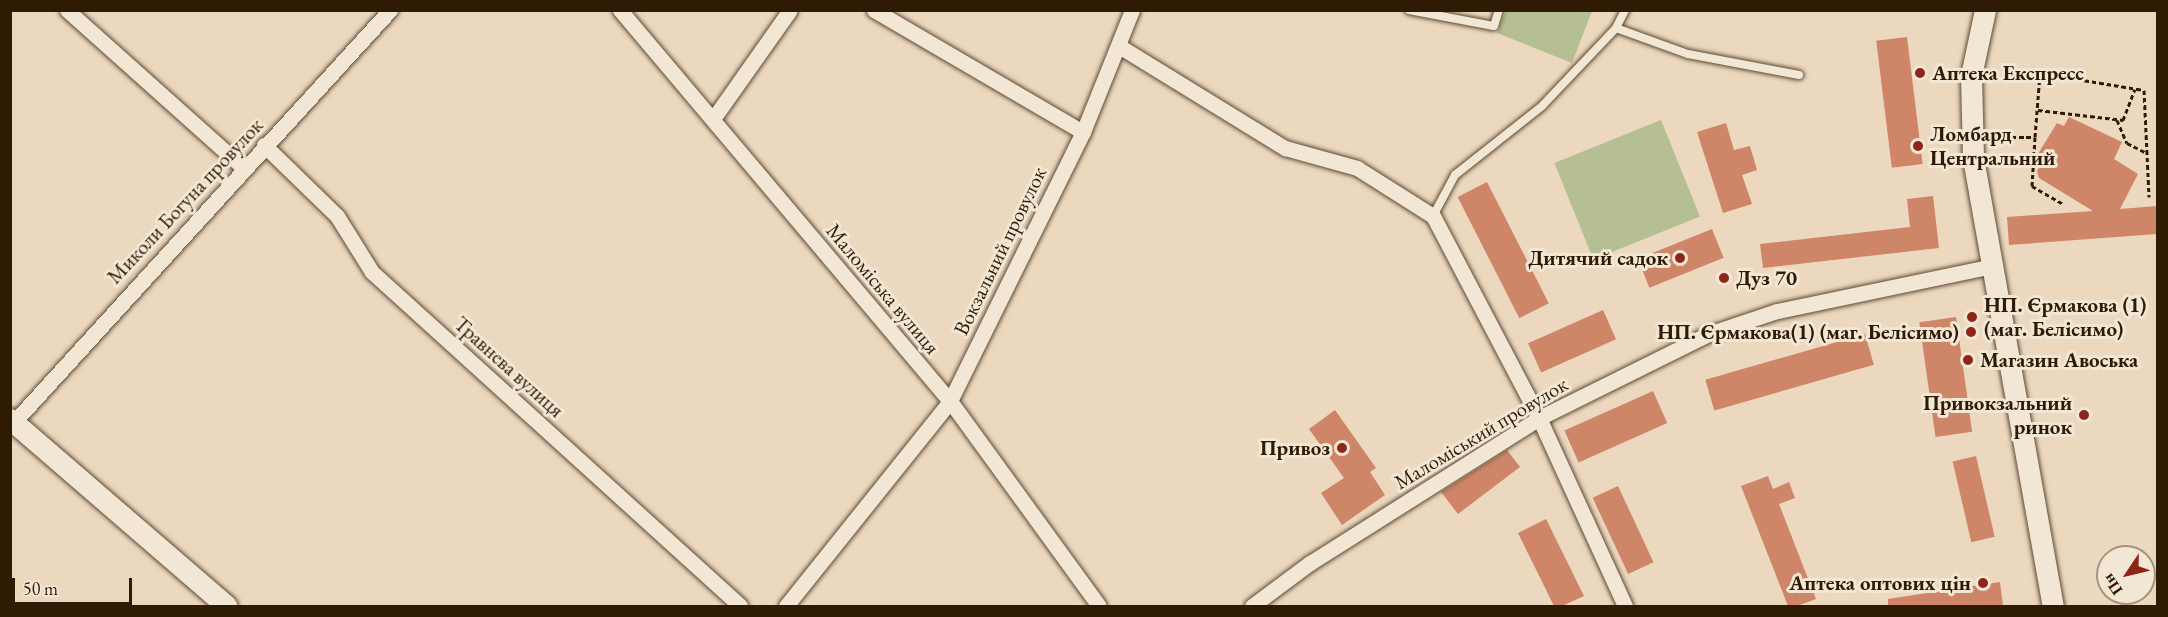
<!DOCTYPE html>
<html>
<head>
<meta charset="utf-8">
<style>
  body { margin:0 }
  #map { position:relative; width:2168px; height:617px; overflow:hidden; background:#ebd8be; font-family:"EB Garamond",serif }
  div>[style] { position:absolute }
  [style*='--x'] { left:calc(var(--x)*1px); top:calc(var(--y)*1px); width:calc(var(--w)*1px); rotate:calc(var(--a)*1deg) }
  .green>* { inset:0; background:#b5bf93; transform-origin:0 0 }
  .building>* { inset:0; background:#cf8568; transform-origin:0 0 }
  .path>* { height:3px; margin-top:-1.5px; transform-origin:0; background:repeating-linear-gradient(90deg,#2f1b03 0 4.5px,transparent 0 7.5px) }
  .roads { filter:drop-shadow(0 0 2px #5e4a32) drop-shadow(0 0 2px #5e4a32) }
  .lane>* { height:8px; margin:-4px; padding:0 4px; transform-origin:4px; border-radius:4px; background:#f2e6d5 }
  .street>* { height:15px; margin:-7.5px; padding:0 7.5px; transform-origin:7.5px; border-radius:7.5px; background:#f2e6d5 }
  .secondary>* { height:21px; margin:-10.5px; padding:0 10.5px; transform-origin:10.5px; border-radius:10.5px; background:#f2e6d5 }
  .dots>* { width:16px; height:16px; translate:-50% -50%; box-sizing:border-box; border:3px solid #f2e6d5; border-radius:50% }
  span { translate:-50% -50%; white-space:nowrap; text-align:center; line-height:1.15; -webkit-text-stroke:6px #f2e6d5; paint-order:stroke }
  .poi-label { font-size:21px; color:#2f1b03; font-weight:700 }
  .left { translate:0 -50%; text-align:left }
  .right { translate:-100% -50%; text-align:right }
  .street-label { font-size:21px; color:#2f1b03 }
  .frame { position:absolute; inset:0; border:12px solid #2f1b03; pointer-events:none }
  .north { position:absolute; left:2096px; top:545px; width:60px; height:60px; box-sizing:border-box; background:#f2e6d5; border:2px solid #a49581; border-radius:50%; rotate:235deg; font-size:16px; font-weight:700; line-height:24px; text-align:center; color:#2f1b03 }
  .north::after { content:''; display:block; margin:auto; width:21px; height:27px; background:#8f2418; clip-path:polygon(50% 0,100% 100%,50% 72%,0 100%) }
  .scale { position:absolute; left:12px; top:578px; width:120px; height:27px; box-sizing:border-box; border:3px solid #2f1b03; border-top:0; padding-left:8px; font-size:18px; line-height:21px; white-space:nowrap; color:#2f1b03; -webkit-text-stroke:4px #f2e6d5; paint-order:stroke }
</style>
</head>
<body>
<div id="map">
  <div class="green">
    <i style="clip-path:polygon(1506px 11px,1506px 10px,1592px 11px,1572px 63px,1497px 33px)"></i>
    <i style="left:1661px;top:120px;width:104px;height:115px;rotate:68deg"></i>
  </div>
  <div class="building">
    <i style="left:1907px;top:37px;width:128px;height:31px;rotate:83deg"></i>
    <i style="clip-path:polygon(2069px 117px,2122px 142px,2114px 159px,2138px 174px,2120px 209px,2157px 206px,2157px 234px,2009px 245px,2007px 217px,2093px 211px,2039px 178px,2037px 171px,2043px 161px,2036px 157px,2057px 123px,2064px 126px)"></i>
    <i style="clip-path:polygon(1726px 123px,1734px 150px,1750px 146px,1757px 170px,1742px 175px,1752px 204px,1723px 213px,1697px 132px)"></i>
    <i style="left:1487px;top:182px;width:136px;height:33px;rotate:63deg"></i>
    <i style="clip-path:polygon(1933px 196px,1939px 248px,1763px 268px,1760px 244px,1910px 227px,1907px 199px)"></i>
    <i style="left:1712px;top:229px;width:31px;height:80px;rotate:68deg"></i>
    <i style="left:1603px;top:310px;width:32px;height:82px;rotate:66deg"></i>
    <i style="left:1956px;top:317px;width:116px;height:37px;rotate:82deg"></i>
    <i style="left:1865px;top:334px;width:32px;height:166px;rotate:74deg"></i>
    <i style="left:1653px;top:391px;width:35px;height:97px;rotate:66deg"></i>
    <i style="clip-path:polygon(1335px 410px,1376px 468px,1370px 472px,1385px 495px,1342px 525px,1321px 493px,1344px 478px,1309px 429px)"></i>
    <i style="clip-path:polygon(1507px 450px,1520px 467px,1458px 514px,1441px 492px)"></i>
    <i style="left:1976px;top:456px;width:83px;height:24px;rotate:77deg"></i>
    <i style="clip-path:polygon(1768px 476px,1773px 489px,1789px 482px,1795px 498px,1779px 504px,1816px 599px,1797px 606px,1788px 606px,1741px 486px)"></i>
    <i style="left:1618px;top:486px;width:84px;height:28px;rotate:65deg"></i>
    <i style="clip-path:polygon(1546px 519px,1584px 596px,1562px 606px,1554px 606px,1518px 533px)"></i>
    <i style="clip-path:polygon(2000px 582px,2003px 606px,1888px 606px,1888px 599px)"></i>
  </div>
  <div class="path">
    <i style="--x:2038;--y:110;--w:86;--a:6.7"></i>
    <i style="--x:2123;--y:120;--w:33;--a:-69"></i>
    <i style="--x:2117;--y:120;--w:25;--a:67"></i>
    <i style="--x:2127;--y:143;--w:22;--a:27"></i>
    <i style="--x:1989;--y:137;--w:46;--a:0"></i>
    <i style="--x:2035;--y:137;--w:64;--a:-85.5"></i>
    <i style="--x:2040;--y:73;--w:105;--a:9.3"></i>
    <i style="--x:2144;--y:90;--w:107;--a:87.3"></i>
    <i style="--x:2035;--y:137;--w:49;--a:93.5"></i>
    <i style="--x:2032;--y:186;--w:36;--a:30"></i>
  </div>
  <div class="roads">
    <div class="lane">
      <i style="--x:1409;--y:10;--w:86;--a:10.7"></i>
      <i style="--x:1494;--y:26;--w:17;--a:-73"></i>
      <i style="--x:1616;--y:28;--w:77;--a:19.9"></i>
      <i style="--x:1688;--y:54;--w:113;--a:10.7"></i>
      <i style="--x:1433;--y:216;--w:47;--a:-61.8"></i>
      <i style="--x:1455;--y:175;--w:111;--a:-38.4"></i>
      <i style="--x:1542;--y:106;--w:108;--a:-46.5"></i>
      <i style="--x:1616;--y:28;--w:20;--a:-63"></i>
    </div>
    <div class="street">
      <i style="--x:67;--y:10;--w:237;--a:41.8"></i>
      <i style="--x:620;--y:10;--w:512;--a:49.84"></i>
      <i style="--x:950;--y:401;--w:253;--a:54"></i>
      <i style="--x:874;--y:10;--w:242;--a:30.3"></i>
      <i style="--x:1119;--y:46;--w:195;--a:31.6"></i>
      <i style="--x:1285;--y:148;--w:75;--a:15.5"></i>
      <i style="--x:1357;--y:168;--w:90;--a:32.3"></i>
      <i style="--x:1433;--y:216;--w:228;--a:62.3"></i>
      <i style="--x:1539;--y:418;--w:207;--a:65.4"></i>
      <i style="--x:713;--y:119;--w:133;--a:-54.8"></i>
      <i style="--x:264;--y:145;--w:102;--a:44.2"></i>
      <i style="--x:337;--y:216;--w:66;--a:58"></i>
      <i style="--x:372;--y:272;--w:497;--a:42.2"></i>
      <i style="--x:14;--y:422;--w:558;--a:-47.62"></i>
      <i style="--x:786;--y:606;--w:263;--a:-51.3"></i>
      <i style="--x:950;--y:401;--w:300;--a:-63.7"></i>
      <i style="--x:1083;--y:132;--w:131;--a:-68.1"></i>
      <i style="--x:1252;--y:606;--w:72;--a:-36.6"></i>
      <i style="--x:1310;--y:563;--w:271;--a:-32.3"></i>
      <i style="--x:1539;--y:418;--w:189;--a:-26.4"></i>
      <i style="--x:1708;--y:334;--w:73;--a:-18.4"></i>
      <i style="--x:1777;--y:311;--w:220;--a:-11.8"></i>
    </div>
    <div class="secondary">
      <i style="--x:1985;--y:10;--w:67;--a:102"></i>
      <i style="--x:1971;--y:76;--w:82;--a:88.6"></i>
      <i style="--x:1973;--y:158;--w:455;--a:79.9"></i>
      <i style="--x:10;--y:419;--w:286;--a:40.8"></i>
    </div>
  </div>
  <div class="dots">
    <i style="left:1920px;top:73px;background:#8f2418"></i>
    <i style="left:1918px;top:146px;background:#8f2418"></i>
    <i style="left:1680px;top:258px;background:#8f2418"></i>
    <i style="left:1724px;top:278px;background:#8f2418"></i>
    <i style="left:1972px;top:317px;background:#8f2418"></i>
    <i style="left:1971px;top:332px;background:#8f2418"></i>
    <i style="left:1968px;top:360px;background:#8f2418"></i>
    <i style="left:2084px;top:415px;background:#8f2418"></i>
    <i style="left:1342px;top:448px;background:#8f2418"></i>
    <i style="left:1983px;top:583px;background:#8f2418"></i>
  </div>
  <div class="poi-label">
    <span class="left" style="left:1932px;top:73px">Аптека Експресс</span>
    <span class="left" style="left:1930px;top:146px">Ломбард<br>Центральний</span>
    <span class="right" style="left:1668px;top:258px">Дитячий садок</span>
    <span class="left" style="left:1736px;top:278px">Дуз 70</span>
    <span class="left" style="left:1984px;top:317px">НП. Єрмакова (1)<br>(маг. Белісимо)</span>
    <span class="right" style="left:1959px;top:332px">НП. Єрмакова(1) (маг. Белісимо)</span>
    <span class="left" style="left:1980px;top:360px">Магазин Авоська</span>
    <span class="right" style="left:2072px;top:415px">Привокзальний<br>ринок</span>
    <span class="right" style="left:1330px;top:448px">Привоз</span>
    <span class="right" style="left:1971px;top:583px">Аптека оптових цін</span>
  </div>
  <div class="street-label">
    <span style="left:185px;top:201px;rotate:-47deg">Миколи Богуна провулок</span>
    <span style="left:1000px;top:251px;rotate:-64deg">Вокзальний провулок</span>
    <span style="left:883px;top:289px;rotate:50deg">Маломіська вулиця</span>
    <span style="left:509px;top:367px;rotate:42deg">Травнева вулиця</span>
    <span style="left:1481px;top:433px;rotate:-31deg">Маломіський провулок</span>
  </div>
  <div class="frame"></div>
  <div class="north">Пн</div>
  <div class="scale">50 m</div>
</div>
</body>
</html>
